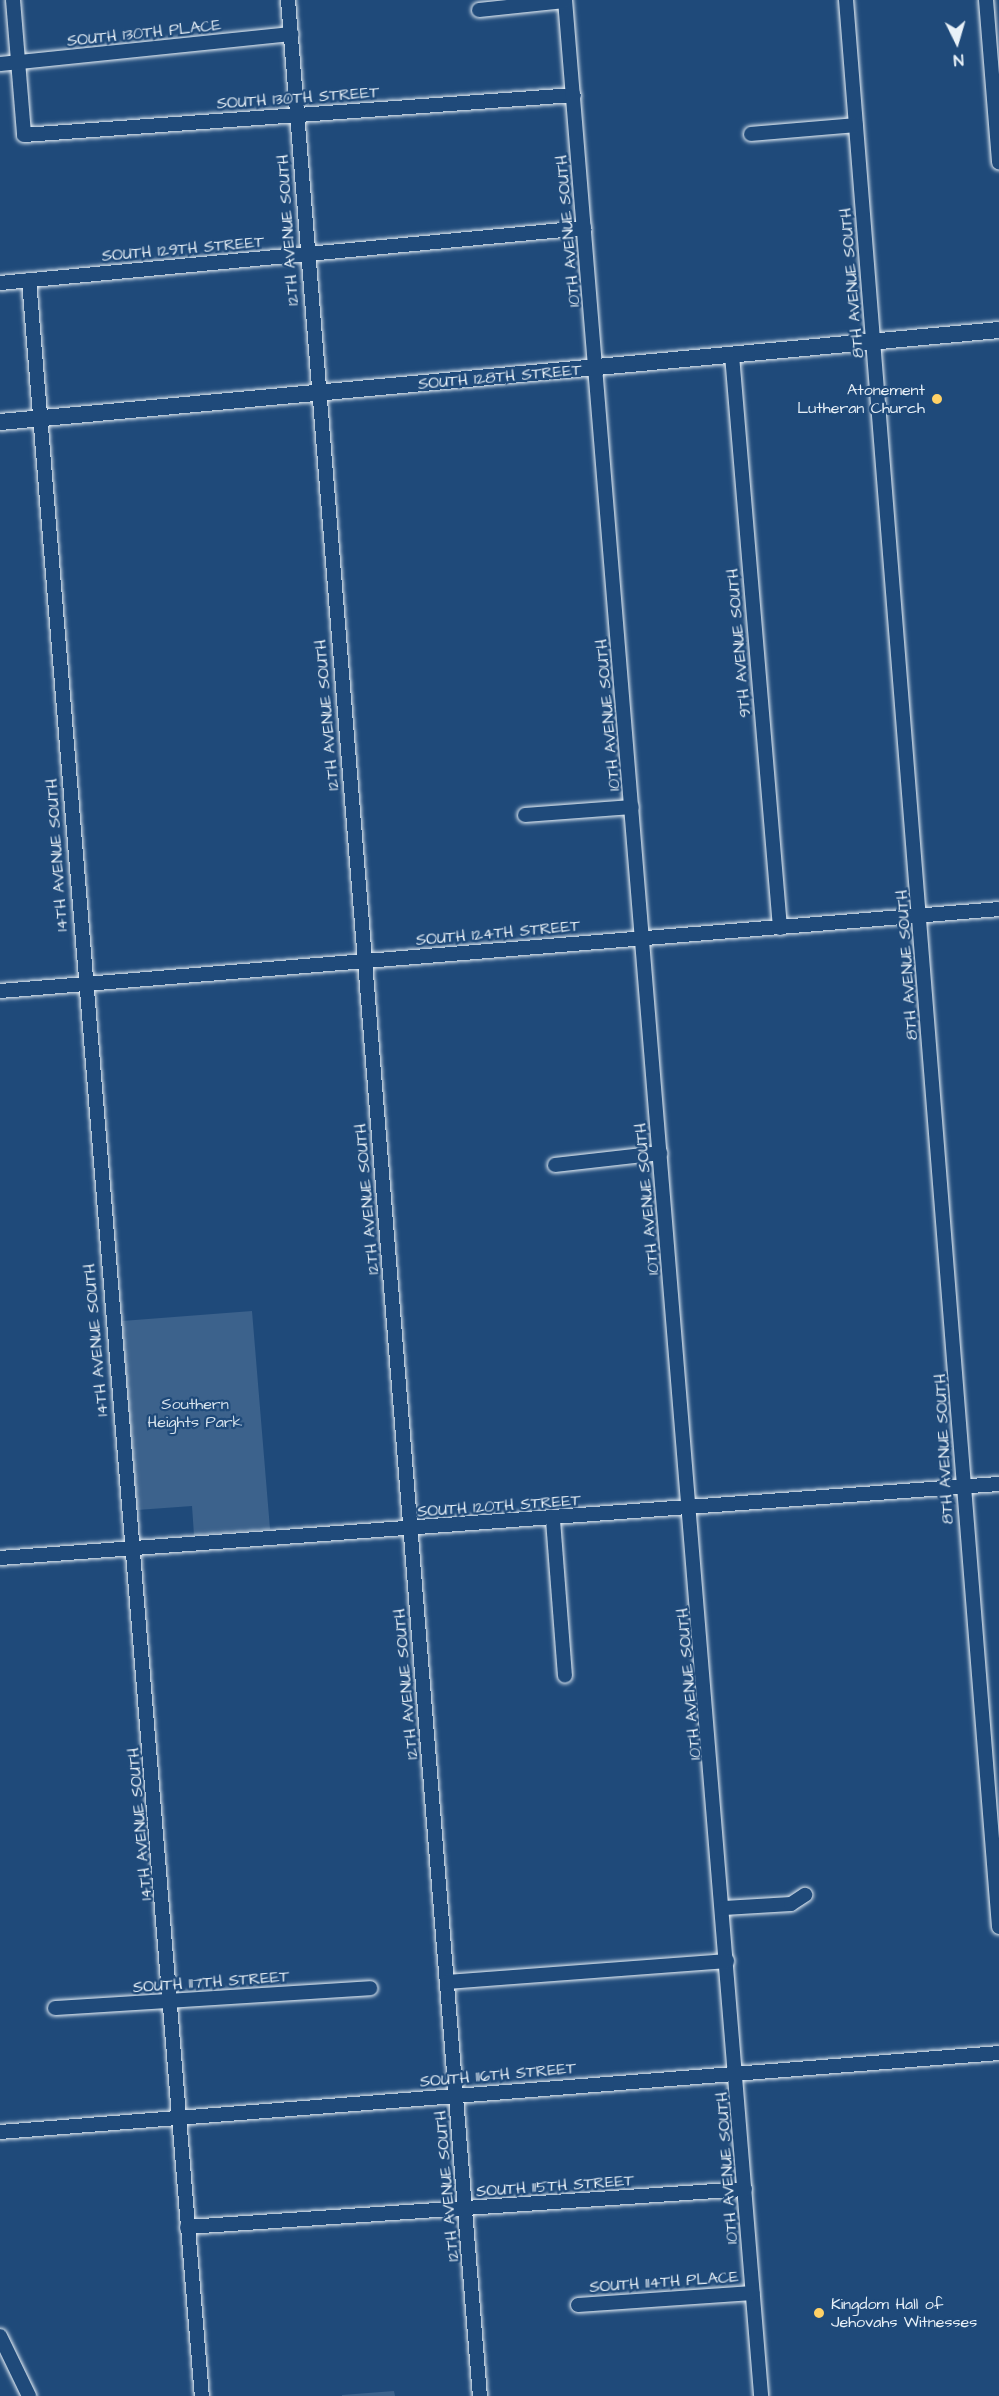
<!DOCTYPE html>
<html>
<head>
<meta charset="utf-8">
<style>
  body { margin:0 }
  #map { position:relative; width:999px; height:2396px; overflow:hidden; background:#1f4a7a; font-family:"Architects Daughter",sans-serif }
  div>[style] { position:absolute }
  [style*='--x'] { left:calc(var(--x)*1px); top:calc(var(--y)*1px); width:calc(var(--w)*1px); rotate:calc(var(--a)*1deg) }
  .green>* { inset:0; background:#3c628c }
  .roads { filter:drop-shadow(0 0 2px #e8f1f8) drop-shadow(0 0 2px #e8f1f8) }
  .minor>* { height:14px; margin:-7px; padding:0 7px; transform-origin:7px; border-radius:7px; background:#1f4a7a }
  .major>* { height:16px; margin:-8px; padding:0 8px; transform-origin:8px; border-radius:8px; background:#1f4a7a }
  .dots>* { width:16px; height:16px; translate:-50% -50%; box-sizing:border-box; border:3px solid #1f4a7a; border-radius:50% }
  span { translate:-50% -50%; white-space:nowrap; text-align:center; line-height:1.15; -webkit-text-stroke:4.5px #1f4a7a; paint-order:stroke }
  .street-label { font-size:16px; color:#e8f1f8 }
  .poi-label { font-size:16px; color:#e8f1f8 }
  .right { translate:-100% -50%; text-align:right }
  .left { translate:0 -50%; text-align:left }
  .park-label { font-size:16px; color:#d7e3ed }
  .north { position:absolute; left:927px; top:12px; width:60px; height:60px; -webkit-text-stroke:4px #1f4a7a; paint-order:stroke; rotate:175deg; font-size:16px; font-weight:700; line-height:24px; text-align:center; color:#e8f1f8 }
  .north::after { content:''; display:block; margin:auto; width:21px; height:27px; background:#e8f1f8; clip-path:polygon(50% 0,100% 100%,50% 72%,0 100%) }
</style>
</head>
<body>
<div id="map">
  <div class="green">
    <i style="clip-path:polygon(252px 1311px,270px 1529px,194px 1535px,192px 1506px,137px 1510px,122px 1321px)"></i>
    <i style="clip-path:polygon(394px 2391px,395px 2396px,342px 2396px,342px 2395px)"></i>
  </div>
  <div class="roads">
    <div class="minor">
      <i style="--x:13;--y:0;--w:135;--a:85.3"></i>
      <i style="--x:24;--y:135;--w:551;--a:-4.16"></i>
      <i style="--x:288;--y:0;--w:2404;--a:85.42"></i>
      <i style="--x:565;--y:0;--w:2404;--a:85.32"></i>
      <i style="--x:846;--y:0;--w:1933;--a:85.46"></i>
      <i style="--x:986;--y:0;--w:163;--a:85.4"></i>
      <i style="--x:479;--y:10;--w:86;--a:-6"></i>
      <i style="--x:0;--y:64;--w:293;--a:-5.9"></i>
      <i style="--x:751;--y:134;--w:105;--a:-4.9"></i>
      <i style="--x:29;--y:280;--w:2123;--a:85.33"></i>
      <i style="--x:0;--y:283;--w:587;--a:-5.38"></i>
      <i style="--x:732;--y:355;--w:575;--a:85.21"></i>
      <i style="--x:525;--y:815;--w:107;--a:-4.3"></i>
      <i style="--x:0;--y:991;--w:1002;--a:-4.69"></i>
      <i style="--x:555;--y:1165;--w:106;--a:-6.5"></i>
      <i style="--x:553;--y:1520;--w:156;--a:85.6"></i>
      <i style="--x:0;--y:1558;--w:1002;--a:-4.24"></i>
      <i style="--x:724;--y:1908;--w:67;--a:-3.4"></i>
      <i style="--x:791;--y:1904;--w:17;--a:-33"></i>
      <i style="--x:447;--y:1982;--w:281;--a:-4.3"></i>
      <i style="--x:55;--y:2008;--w:316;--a:-3.6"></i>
      <i style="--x:0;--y:2132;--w:1002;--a:-4.52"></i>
      <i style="--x:187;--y:2227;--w:559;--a:-3.9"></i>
      <i style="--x:578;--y:2305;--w:175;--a:-3.9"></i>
      <i style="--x:0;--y:2336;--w:67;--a:64.2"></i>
    </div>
    <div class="major">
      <i style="--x:0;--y:422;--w:1003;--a:-5.26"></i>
    </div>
  </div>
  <div class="dots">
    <i style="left:937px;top:399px;background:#ffd166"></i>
    <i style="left:819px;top:2313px;background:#ffd166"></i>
  </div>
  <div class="street-label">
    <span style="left:144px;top:33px;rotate:-6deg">SOUTH 130TH PLACE</span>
    <span style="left:298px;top:98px;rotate:-4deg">SOUTH 130TH STREET</span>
    <span style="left:288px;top:230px;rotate:-94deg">12TH AVENUE SOUTH</span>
    <span style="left:568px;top:231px;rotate:-95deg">10TH AVENUE SOUTH</span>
    <span style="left:183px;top:249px;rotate:-5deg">SOUTH 129TH STREET</span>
    <span style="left:852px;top:283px;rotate:-95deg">8TH AVENUE SOUTH</span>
    <span style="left:500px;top:377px;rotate:-5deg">SOUTH 128TH STREET</span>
    <span style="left:739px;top:643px;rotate:-95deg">9TH AVENUE SOUTH</span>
    <span style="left:327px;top:715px;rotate:-95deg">12TH AVENUE SOUTH</span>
    <span style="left:608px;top:715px;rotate:-95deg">10TH AVENUE SOUTH</span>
    <span style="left:57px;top:855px;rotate:-94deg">14TH AVENUE SOUTH</span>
    <span style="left:498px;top:933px;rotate:-5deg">SOUTH 124TH STREET</span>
    <span style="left:907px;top:965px;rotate:-94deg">8TH AVENUE SOUTH</span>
    <span style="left:367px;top:1199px;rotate:-95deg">12TH AVENUE SOUTH</span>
    <span style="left:647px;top:1199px;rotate:-95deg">10TH AVENUE SOUTH</span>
    <span style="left:96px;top:1340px;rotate:-95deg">14TH AVENUE SOUTH</span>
    <span style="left:944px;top:1449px;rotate:-93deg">8TH AVENUE SOUTH</span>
    <span style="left:499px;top:1506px;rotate:-4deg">SOUTH 120TH STREET</span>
    <span style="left:406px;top:1684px;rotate:-95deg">12TH AVENUE SOUTH</span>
    <span style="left:689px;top:1684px;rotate:-95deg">10TH AVENUE SOUTH</span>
    <span style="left:140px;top:1824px;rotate:-95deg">14TH AVENUE SOUTH</span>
    <span style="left:211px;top:1982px;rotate:-4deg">SOUTH 117TH STREET</span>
    <span style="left:498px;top:2075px;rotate:-5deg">SOUTH 116TH STREET</span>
    <span style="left:727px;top:2168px;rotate:-94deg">10TH AVENUE SOUTH</span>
    <span style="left:447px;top:2186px;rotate:-95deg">12TH AVENUE SOUTH</span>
    <span style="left:555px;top:2186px;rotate:-4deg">SOUTH 115TH STREET</span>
    <span style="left:664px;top:2282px;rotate:-4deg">SOUTH 114TH PLACE</span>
  </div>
  <div class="poi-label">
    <span class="right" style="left:925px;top:399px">Atonement<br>Lutheran Church</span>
    <span class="left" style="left:831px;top:2313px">Kingdom Hall of<br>Jehovahs Witnesses</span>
  </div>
  <div class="park-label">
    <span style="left:195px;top:1413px">Southern<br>Heights Park</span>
  </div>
  <div class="north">N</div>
</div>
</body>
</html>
